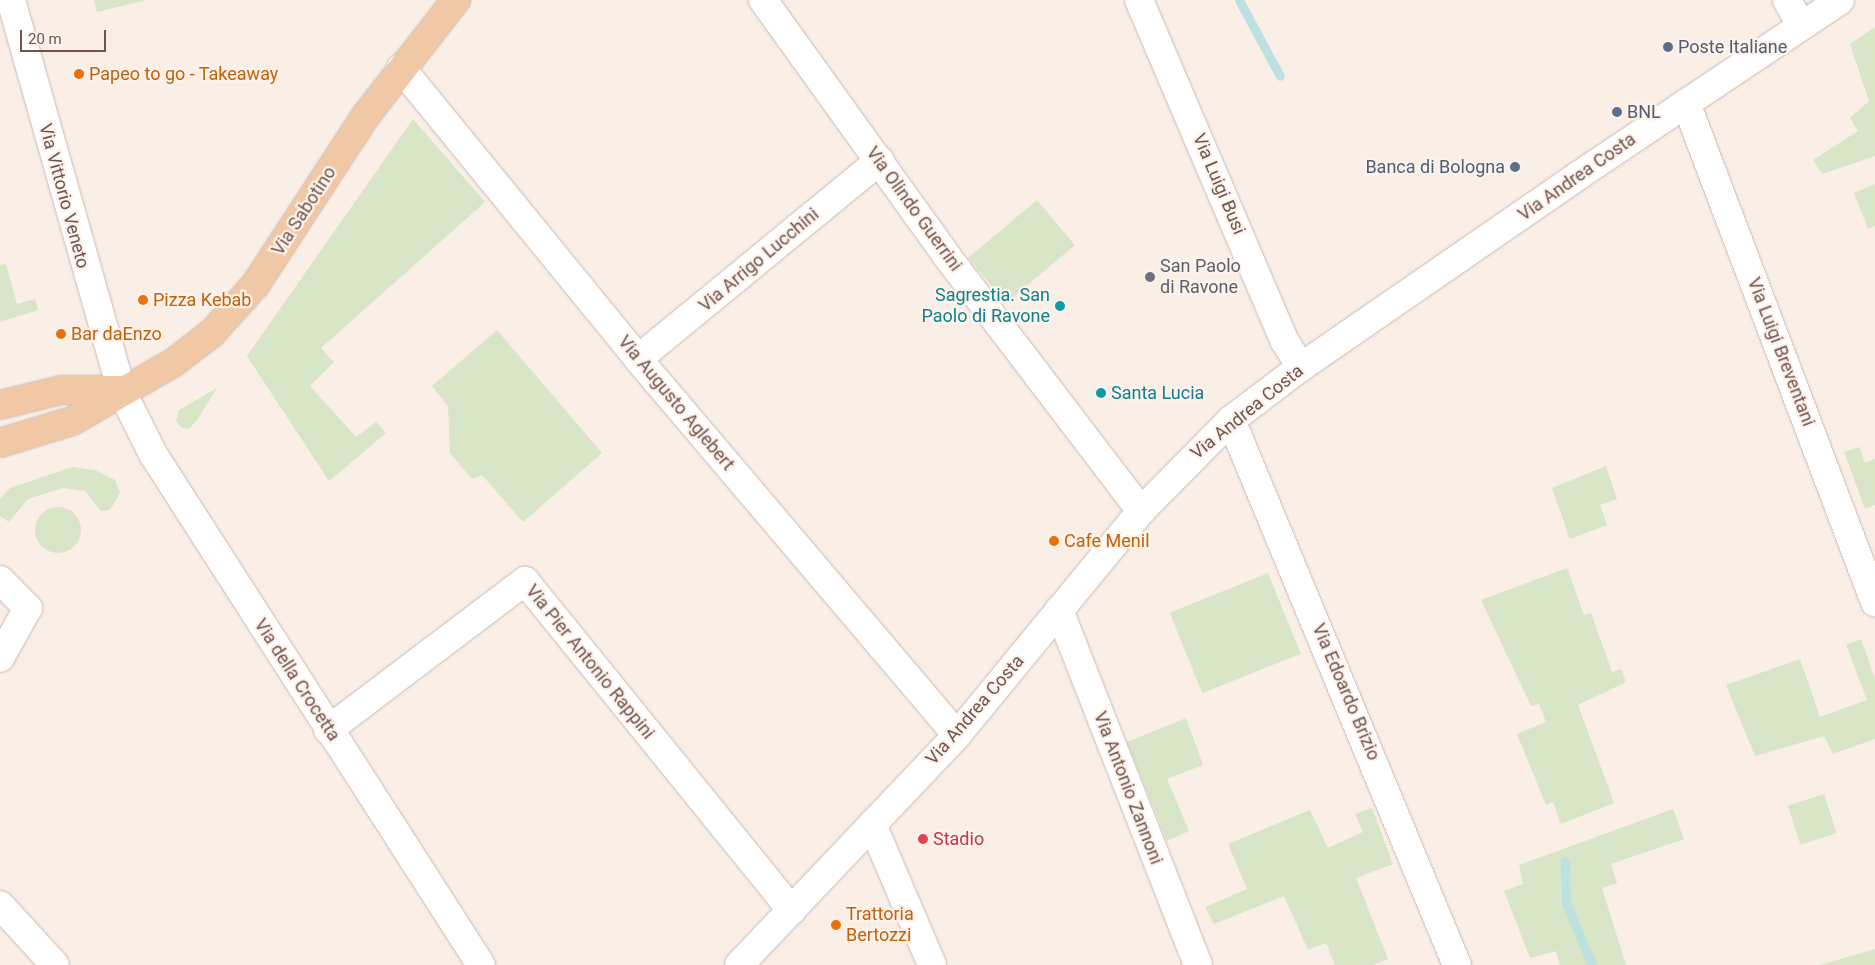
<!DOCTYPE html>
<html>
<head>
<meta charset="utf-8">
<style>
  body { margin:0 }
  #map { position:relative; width:1875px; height:965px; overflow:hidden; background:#f9efe6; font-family:Roboto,sans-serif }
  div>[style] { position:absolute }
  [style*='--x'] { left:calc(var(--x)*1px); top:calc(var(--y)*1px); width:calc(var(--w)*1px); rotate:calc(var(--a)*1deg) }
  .green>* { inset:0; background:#d8e5c6; transform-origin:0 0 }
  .round { border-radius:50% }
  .stream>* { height:9px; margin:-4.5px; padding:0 4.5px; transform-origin:4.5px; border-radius:4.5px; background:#bde1e0 }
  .roads { filter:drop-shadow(0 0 1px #ccb8b1) drop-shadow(0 0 1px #ccb8b1) }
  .street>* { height:28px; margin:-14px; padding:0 14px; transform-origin:14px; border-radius:14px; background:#fff }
  .secondary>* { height:28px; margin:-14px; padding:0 14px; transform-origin:14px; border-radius:14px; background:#fff }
  .primary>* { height:28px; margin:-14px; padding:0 14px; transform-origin:14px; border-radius:14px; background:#f0c8a6 }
  .dots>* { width:14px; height:14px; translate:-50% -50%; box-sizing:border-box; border:2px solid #fdf3ec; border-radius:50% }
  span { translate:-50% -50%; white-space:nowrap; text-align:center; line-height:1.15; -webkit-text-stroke:4.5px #fdf3ec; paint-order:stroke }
  .service-label { font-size:18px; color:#4e5e75 }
  .left { translate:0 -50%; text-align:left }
  .right { translate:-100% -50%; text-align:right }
  .food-label { font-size:18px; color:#c56008 }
  .street-label { font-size:18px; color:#70544e }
  .worship-label { font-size:18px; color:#5b616d }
  .culture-label { font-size:18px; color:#0d838f }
  .health-label { font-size:18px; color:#be3a42 }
  .scale { position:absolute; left:20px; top:30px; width:86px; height:22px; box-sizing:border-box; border:2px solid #70544e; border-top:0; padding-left:6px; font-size:15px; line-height:18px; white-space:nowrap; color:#70544e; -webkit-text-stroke:4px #fdf3ec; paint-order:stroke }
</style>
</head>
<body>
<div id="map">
  <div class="green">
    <i style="clip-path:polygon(94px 0,146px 0,97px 12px)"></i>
    <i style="clip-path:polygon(1875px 27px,1875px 156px,1822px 174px,1813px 160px,1858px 131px,1850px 118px,1869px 101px,1850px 44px)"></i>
    <i style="clip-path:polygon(413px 119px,485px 202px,321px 348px,334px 362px,310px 386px,356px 437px,376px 422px,386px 433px,329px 481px,247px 356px)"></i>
    <i style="clip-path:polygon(1875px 184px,1875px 226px,1868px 229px,1854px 193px)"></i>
    <i style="left:1037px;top:200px;width:59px;height:90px;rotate:50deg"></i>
    <i style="clip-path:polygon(6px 264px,17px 304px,35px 299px,38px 310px,0 322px,0 265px)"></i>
    <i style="clip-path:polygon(497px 330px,602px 453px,523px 522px,482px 475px,472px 479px,450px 453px,448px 406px,432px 386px)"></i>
    <i style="clip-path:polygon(217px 388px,197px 420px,189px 429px,182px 428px,176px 421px,179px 410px)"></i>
    <i style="clip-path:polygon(1859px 447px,1865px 463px,1875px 459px,1875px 505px,1865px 509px,1844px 452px)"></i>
    <i style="clip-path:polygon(1606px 466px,1617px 499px,1600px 505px,1607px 525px,1570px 539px,1552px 488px)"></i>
    <i style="clip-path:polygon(72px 467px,95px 470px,115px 480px,120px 493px,110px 510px,101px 511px,85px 491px,63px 488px,28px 499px,9px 522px,0 516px,0 499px,10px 488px)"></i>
    <i class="round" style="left:35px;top:507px;width:46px;height:46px"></i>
    <i style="clip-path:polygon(1567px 568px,1584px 615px,1591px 613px,1612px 672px,1621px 669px,1626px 682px,1578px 705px,1614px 803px,1561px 824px,1553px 802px,1546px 805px,1517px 734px,1546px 722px,1539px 704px,1531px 706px,1481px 600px)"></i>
    <i style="left:1268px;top:573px;width:87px;height:106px;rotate:68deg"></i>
    <i style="clip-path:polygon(1861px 639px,1875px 678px,1875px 739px,1833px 754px,1824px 736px,1755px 756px,1726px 685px,1800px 659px,1820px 717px,1867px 700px,1846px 645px)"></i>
    <i style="clip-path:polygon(1186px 718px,1203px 765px,1167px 779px,1189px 831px,1167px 841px,1127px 742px)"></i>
    <i style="left:1824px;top:794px;width:41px;height:38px;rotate:72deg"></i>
    <i style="clip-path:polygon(1372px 808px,1393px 864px,1356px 878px,1388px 959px,1373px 965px,1335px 965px,1326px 943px,1308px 950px,1284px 896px,1214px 924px,1205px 907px,1247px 889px,1228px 844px,1310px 810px,1328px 848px,1363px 832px,1355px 814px)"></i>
    <i style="clip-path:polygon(1673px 809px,1684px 839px,1611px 864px,1617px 883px,1602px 888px,1626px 965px,1560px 965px,1556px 951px,1530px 958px,1504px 891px,1523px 884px,1519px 865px)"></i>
    <i style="clip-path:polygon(1875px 949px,1875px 965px,1820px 965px)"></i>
  </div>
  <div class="stream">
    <i style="--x:1239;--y:0;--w:86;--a:61.7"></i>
    <i style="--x:1565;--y:861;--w:42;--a:88.6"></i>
    <i style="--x:1566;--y:903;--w:67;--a:67.2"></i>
  </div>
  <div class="roads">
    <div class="street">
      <i style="--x:763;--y:0;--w:314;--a:54.3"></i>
      <i style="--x:946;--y:255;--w:322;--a:52.7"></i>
      <i style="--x:1139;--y:0;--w:370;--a:66.9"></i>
      <i style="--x:1284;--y:340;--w:32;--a:58"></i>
      <i style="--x:1787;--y:0;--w:29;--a:61"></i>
      <i style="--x:401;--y:68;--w:375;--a:50.8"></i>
      <i style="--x:638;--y:359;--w:493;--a:49.7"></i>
      <i style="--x:1686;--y:103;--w:534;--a:69.26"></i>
      <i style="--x:638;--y:359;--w:313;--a:-39.4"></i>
      <i style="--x:121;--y:390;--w:72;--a:63.4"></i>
      <i style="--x:153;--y:454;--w:607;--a:57.3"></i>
      <i style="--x:1231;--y:420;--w:590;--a:67.48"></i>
      <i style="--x:0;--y:580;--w:40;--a:45"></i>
      <i style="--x:28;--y:608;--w:57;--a:119.2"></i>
      <i style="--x:1059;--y:610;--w:381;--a:68.6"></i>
      <i style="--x:328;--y:730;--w:247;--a:-37.1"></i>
      <i style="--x:525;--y:581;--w:424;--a:51"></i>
      <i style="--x:872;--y:824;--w:153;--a:66.9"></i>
      <i style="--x:0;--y:905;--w:81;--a:47.5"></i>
    </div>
    <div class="secondary">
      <i style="--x:11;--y:0;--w:405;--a:74.2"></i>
      <i style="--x:739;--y:965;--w:317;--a:-46.5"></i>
      <i style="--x:957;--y:735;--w:290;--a:-50.6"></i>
      <i style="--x:1141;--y:511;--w:128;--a:-45.3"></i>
      <i style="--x:1231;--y:420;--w:88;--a:-37.1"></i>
      <i style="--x:1301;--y:367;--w:338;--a:-34.6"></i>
      <i style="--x:1579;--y:175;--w:314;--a:-33.8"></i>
    </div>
    <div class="primary">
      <i style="--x:0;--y:405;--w:63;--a:-13.8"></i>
      <i style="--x:61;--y:390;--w:60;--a:0"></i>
      <i style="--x:0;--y:443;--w:75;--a:-17"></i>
      <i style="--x:72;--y:421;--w:116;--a:-29.9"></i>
      <i style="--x:173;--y:363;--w:49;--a:-37.6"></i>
      <i style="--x:212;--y:333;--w:66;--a:-48.1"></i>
      <i style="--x:256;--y:284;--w:203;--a:-56.9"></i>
      <i style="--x:367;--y:114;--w:145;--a:-52"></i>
    </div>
  </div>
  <div class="dots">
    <i style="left:1668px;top:47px;background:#5c6f8a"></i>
    <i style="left:79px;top:74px;background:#e8710a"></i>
    <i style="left:1617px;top:112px;background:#5c6f8a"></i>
    <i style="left:1515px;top:167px;background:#5c6f8a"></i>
    <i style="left:1150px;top:277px;background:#6b7280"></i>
    <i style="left:143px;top:300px;background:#e8710a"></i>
    <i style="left:1060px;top:306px;background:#0f9aa8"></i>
    <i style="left:61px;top:334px;background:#e8710a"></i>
    <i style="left:1101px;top:393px;background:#0f9aa8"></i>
    <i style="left:1054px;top:541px;background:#e8710a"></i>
    <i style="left:923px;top:839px;background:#e0444e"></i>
    <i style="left:836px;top:925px;background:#e8710a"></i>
  </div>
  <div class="service-label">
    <span class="left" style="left:1678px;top:47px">Poste Italiane</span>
    <span class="left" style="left:1627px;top:112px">BNL</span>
    <span class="right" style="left:1505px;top:167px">Banca di Bologna</span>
  </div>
  <div class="food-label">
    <span class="left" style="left:89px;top:74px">Papeo to go - Takeaway</span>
    <span class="left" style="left:153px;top:300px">Pizza Kebab</span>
    <span class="left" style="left:71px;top:334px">Bar daEnzo</span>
    <span class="left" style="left:1064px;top:541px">Cafe Menil</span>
    <span class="left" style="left:846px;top:925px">Trattoria<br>Bertozzi</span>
  </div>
  <div class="street-label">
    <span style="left:1577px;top:177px;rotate:-35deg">Via Andrea Costa</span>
    <span style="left:1219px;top:184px;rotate:67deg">Via Luigi Busi</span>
    <span style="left:64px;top:196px;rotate:75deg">Via Vittorio Veneto</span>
    <span style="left:914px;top:209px;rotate:54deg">Via Olindo Guerrini</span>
    <span style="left:304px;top:211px;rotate:-57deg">Via Sabotino</span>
    <span style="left:759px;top:260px;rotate:-40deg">Via Arrigo Lucchini</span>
    <span style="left:1781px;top:352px;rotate:69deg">Via Luigi Breventani</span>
    <span style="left:676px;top:403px;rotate:50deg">Via Augusto Aglebert</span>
    <span style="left:1247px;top:412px;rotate:-39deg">Via Andrea Costa</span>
    <span style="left:590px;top:662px;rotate:51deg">Via Pier Antonio Rappini</span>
    <span style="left:297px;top:680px;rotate:57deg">Via della Crocetta</span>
    <span style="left:1346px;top:692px;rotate:67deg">Via Edoardo Brizio</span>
    <span style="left:975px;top:710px;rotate:-49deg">Via Andrea Costa</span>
    <span style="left:1128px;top:788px;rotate:69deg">Via Antonio Zannoni</span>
  </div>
  <div class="worship-label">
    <span class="left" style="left:1160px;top:277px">San Paolo<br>di Ravone</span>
  </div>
  <div class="culture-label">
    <span class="right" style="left:1050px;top:306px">Sagrestia. San<br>Paolo di Ravone</span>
    <span class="left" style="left:1111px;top:393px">Santa Lucia</span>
  </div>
  <div class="health-label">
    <span class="left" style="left:933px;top:839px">Stadio</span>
  </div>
  <div class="scale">20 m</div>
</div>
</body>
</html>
